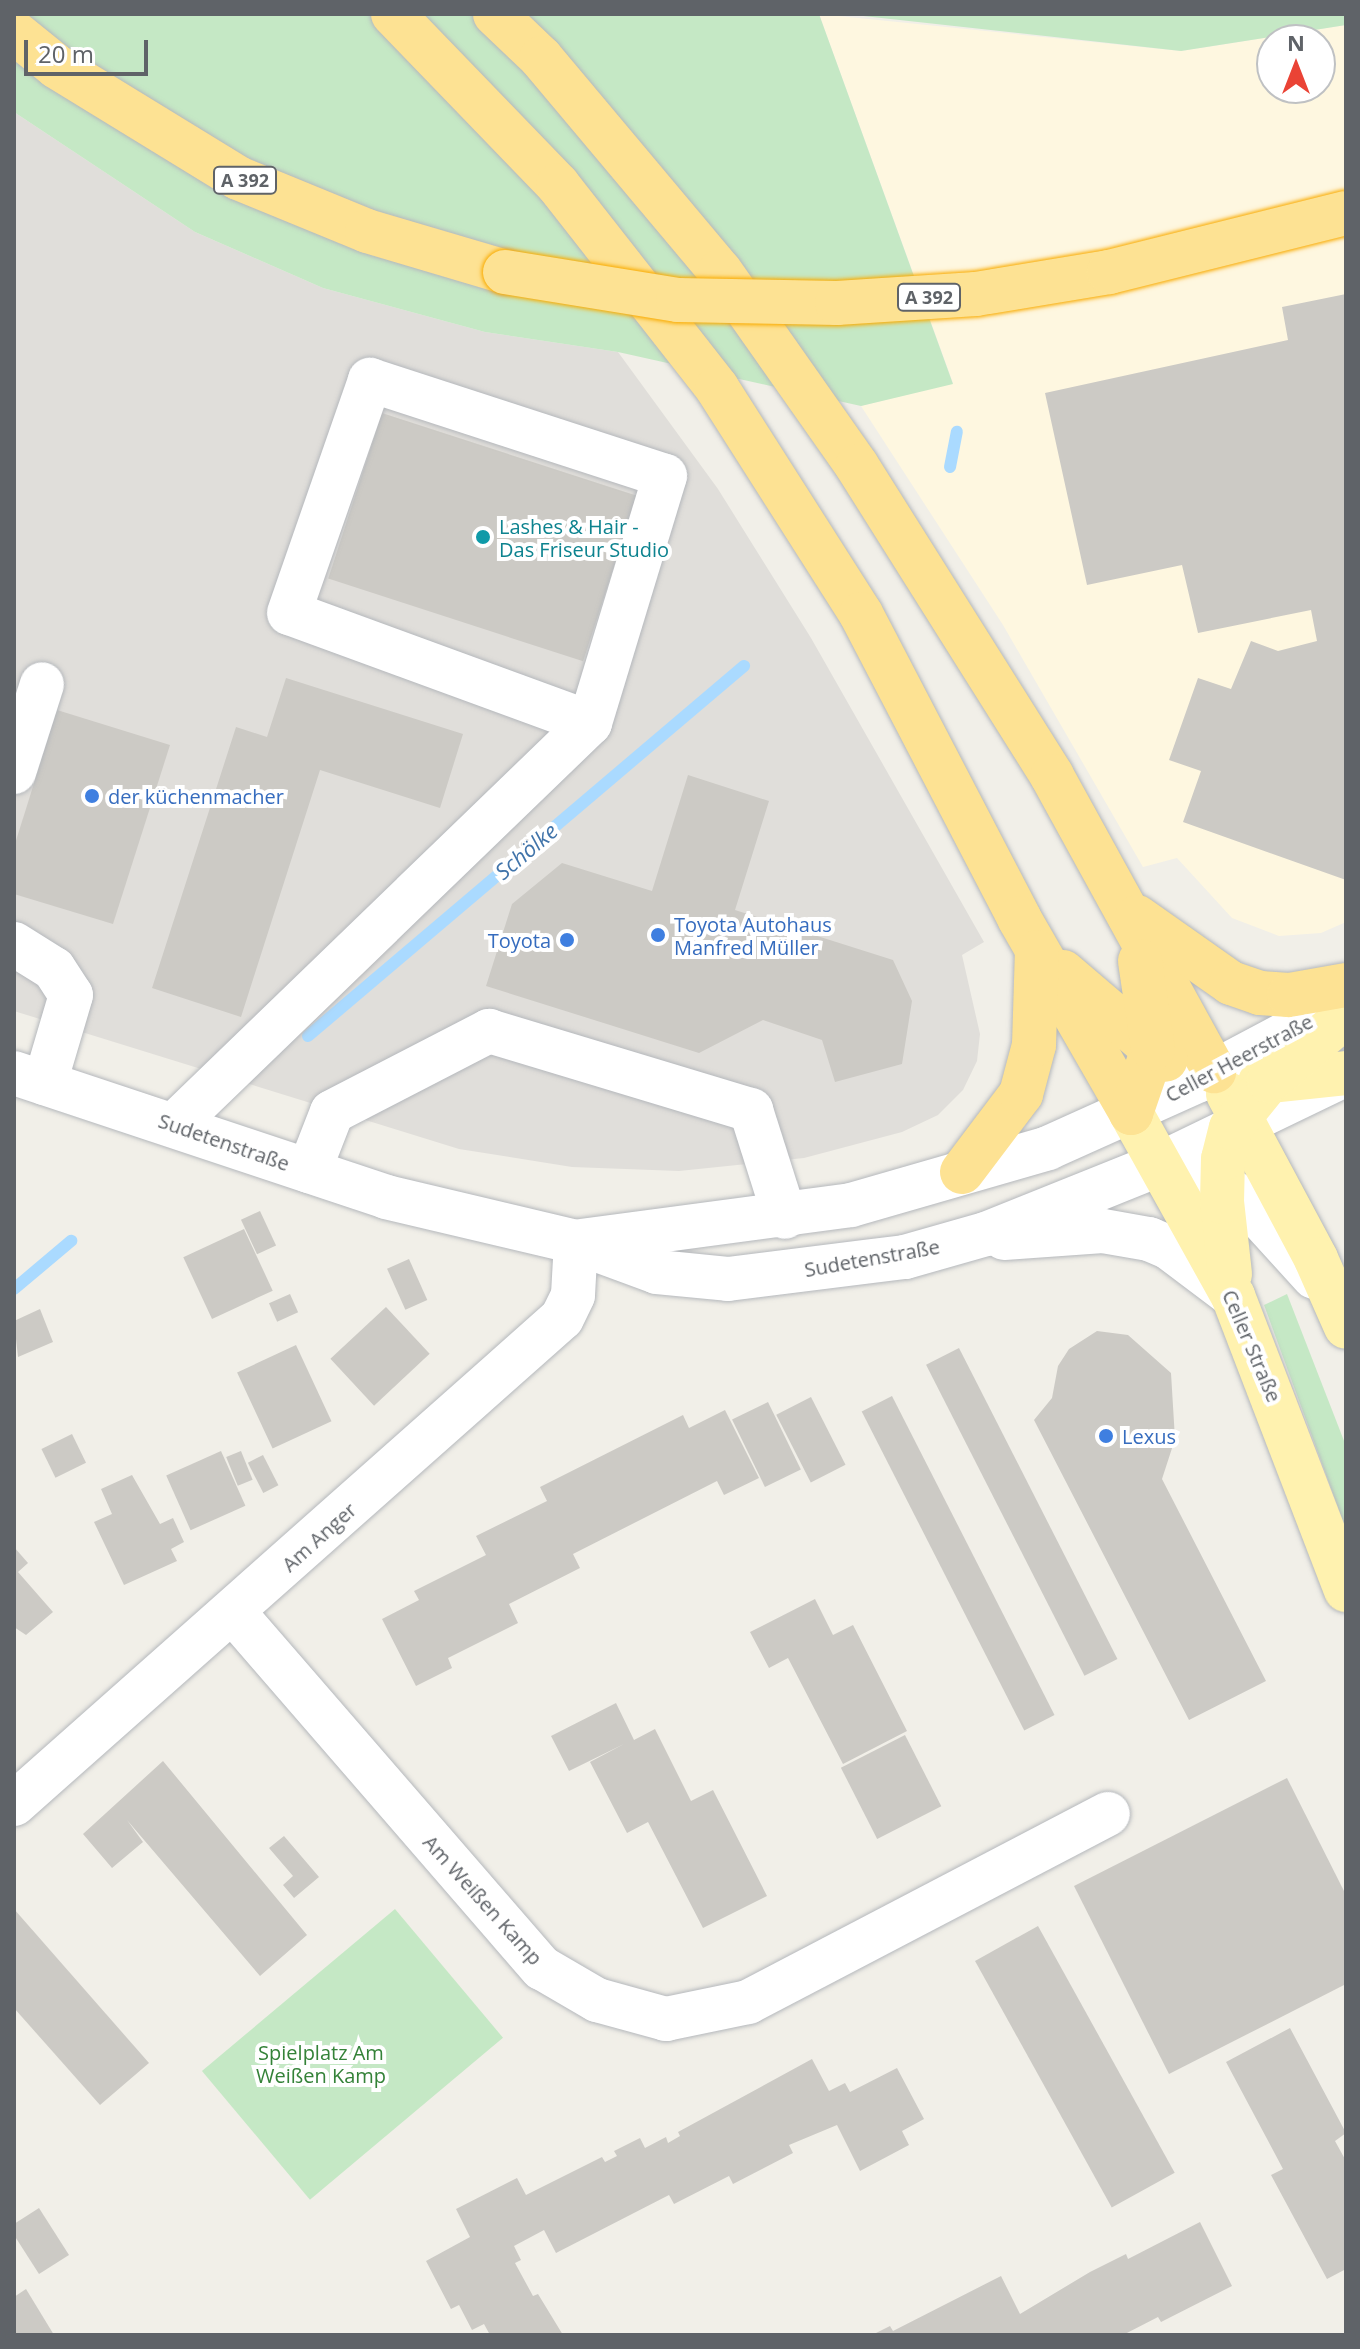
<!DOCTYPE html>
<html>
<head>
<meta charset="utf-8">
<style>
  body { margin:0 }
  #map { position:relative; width:1360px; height:2349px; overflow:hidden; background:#f1efe8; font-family:"Open Sans",sans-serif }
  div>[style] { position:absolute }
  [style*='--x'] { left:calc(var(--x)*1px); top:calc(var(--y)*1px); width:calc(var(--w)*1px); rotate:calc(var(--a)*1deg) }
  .commercial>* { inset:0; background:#fef7e0 }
  .industrial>* { inset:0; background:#e0deda }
  .green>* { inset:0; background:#c5e8c5; transform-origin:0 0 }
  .stream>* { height:12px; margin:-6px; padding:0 6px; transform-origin:6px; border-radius:6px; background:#aadaff }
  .building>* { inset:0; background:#cccac5; transform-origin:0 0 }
  .roads { filter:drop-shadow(0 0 2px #b5b8bc) drop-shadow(0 0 2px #b5b8bc) }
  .minor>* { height:44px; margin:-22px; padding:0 22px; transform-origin:22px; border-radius:22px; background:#fff }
  .major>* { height:44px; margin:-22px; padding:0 22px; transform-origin:22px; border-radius:22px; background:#fff2af }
  .highway>* { height:44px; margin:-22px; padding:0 22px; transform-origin:22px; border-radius:22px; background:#fde293 }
  .bridges { filter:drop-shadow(0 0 2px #f9ab00) drop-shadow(0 0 2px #f9ab00) }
  .highway-bridge>* { height:44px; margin:-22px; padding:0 22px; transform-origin:22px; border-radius:22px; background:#fde293 }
  .dots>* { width:22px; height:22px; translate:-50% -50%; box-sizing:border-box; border:4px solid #fff; border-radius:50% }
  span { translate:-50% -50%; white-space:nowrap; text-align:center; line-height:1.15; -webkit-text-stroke:8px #fff; paint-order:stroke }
  .shield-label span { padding:2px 6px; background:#fff; border:2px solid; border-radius:6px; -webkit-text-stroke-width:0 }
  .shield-label { font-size:18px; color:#5f6368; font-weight:700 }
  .culture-label { font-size:20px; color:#0d838f }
  .left { translate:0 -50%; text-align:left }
  .shop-label { font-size:20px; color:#366cbe }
  .right { translate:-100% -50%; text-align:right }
  .street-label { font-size:20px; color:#5f6368 }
  .park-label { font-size:20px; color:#348238 }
  .water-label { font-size:22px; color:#4174aa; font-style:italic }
  .frame { position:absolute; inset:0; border:16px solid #5f6368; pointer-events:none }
  .north { position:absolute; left:1256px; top:24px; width:80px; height:80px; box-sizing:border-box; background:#fff; border:2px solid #bfc1c3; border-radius:50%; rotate:0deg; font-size:22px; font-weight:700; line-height:32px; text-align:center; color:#5f6368 }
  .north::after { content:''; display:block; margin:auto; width:28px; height:36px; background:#ea4335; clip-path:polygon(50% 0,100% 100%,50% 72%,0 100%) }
  .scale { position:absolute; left:24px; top:40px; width:124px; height:36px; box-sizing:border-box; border:4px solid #5f6368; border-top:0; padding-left:10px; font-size:24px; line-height:28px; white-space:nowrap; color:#5f6368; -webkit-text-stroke:6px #fff; paint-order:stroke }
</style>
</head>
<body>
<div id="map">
  <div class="commercial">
    <i style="clip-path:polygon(evenodd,819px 14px,1181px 51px,1346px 25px,1346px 922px,1321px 933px,1279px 936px,1232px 918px,1177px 858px,1143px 867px,1003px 625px,861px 406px,953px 383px,819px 14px,1272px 40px,1320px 40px,1320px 88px,1272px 88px,1272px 40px)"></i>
  </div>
  <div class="industrial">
    <i style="clip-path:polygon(14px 112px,195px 232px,323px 288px,485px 332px,618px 352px,718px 489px,811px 638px,984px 942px,962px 955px,980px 1034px,977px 1061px,963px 1090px,938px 1115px,902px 1132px,804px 1158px,679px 1171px,572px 1167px,459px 1149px,14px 1011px)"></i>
  </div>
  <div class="green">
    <i style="clip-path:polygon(14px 14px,819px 14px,953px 384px,861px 406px,618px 352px,485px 332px,323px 288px,195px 232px,14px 112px)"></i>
    <i style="clip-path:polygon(845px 14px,1346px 14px,1346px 25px,1181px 51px)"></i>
    <i style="clip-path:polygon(1287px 1294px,1346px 1446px,1346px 1529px,1264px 1305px)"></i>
    <i style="left:395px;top:1909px;width:168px;height:252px;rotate:50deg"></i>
  </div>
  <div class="stream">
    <i style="--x:950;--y:467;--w:36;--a:-79"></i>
    <i style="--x:308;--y:1036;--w:572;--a:-40.32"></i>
    <i style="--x:14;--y:1289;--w:75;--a:-40.1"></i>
  </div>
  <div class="building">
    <i style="clip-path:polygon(1346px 294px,1346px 880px,1183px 822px,1201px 771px,1169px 760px,1198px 678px,1231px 689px,1251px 641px,1278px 651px,1317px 641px,1311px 610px,1198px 633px,1182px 565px,1087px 585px,1045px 393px,1288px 340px,1282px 307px)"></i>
    <i style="left:382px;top:413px;width:268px;height:174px;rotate:18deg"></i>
    <i style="clip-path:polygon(286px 678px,463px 734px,440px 808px,320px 770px,241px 1017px,152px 988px,236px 727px,267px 737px)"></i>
    <i style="clip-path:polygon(57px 710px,170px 745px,113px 924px,14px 894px,14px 847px)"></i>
    <i style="clip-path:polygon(688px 775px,769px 801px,735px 910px,893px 960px,912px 1001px,902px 1064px,835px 1082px,822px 1040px,763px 1020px,699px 1053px,486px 986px,512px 904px,562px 863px,652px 891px)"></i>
    <i style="left:260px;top:1211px;width:38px;height:21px;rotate:65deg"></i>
    <i style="left:244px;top:1229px;width:68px;height:67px;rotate:65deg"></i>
    <i style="left:409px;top:1259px;width:45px;height:24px;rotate:66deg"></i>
    <i style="left:290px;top:1294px;width:20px;height:23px;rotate:66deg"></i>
    <i style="left:386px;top:1307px;width:64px;height:76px;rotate:47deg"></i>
    <i style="clip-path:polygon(40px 1309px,53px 1342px,18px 1357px,14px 1321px)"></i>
    <i style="clip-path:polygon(1097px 1331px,1128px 1335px,1171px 1373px,1175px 1439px,1162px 1479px,1266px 1681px,1189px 1720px,1034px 1420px,1052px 1398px,1058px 1366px,1069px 1349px)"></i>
    <i style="left:296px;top:1345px;width:84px;height:65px;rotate:65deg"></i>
    <i style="left:959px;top:1348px;width:349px;height:37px;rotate:63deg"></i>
    <i style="left:892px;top:1396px;width:358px;height:34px;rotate:63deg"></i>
    <i style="left:811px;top:1397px;width:76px;height:39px;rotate:63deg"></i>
    <i style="left:768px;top:1402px;width:75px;height:40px;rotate:64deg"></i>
    <i style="clip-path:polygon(725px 1410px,759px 1478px,724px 1495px,717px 1481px,573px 1554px,580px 1568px,509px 1604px,518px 1623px,448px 1658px,452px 1668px,416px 1686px,382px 1619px,419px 1600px,414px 1591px,486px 1555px,476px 1536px,547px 1501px,540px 1487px,683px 1415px,689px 1428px)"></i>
    <i style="left:72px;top:1434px;width:32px;height:34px;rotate:64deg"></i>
    <i style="left:221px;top:1451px;width:60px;height:60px;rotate:66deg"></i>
    <i style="left:241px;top:1451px;width:31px;height:16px;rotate:68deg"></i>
    <i style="left:263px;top:1455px;width:34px;height:17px;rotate:63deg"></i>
    <i style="clip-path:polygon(132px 1475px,160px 1524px,173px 1518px,184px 1542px,171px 1549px,177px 1561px,124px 1585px,94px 1522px,112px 1514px,101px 1489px)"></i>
    <i style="clip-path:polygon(14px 1547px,28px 1563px,18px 1572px,53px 1612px,26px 1635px,14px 1627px)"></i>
    <i style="clip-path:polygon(815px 1599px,833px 1635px,853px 1625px,907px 1731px,843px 1764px,788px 1658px,769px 1668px,750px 1632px)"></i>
    <i style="clip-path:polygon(616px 1703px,634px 1740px,655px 1729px,691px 1801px,713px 1790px,767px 1896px,703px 1928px,648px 1822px,627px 1833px,590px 1762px,624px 1744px,569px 1771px,551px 1736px)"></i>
    <i style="left:905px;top:1735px;width:80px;height:72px;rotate:63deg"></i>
    <i style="clip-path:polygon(163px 1761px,307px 1935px,260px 1976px,127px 1820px,143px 1842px,112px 1868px,83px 1834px)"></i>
    <i style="clip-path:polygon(1287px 1778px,1346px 1895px,1346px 1984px,1169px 2074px,1074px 1886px)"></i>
    <i style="clip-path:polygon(284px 1836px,319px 1877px,294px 1898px,283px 1885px,293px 1876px,269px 1848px)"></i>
    <i style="clip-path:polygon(14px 1909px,149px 2063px,100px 2105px,14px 2008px)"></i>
    <i style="left:1038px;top:1926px;width:282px;height:72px;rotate:61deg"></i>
    <i style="clip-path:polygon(1290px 2028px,1346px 2133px,1335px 2141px,1346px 2161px,1346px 2269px,1327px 2279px,1271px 2175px,1283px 2169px,1226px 2062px)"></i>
    <i style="clip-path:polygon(812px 2059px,829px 2091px,845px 2083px,850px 2092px,897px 2068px,924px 2119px,902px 2131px,909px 2145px,860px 2171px,837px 2125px,789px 2145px,793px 2153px,733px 2184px,729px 2176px,674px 2204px,669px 2195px,556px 2253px,544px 2230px,514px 2246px,521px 2260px,515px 2263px,533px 2296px,538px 2294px,563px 2335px,490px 2335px,484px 2324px,472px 2330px,459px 2305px,451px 2309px,426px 2261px,470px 2237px,456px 2209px,517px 2178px,526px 2195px,602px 2157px,605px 2162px,617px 2156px,614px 2151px,640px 2138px,645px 2148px,666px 2137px,668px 2143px,680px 2136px,678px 2132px)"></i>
    <i style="clip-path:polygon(39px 2208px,69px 2255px,39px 2274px,14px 2235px,14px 2224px)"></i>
    <i style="clip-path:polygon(1200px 2222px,1232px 2286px,1161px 2322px,1158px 2317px,1123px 2335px,872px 2335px,890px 2326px,893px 2331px,1001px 2276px,1020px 2314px,1090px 2272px,1126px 2254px,1128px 2259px)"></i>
    <i style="clip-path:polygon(26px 2289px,54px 2335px,14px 2335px,14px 2297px)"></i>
  </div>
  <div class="roads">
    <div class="minor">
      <i style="--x:14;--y:772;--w:92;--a:-72.3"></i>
      <i style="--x:14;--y:944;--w:47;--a:32"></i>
      <i style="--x:54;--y:969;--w:31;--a:57"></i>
      <i style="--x:71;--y:995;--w:92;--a:106.5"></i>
      <i style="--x:14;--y:1073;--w:392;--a:18.4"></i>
      <i style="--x:386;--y:1197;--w:195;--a:13.3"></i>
      <i style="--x:576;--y:1242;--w:86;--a:20.3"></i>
      <i style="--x:657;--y:1272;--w:71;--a:5.6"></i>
      <i style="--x:728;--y:1279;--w:178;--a:-7.1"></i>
      <i style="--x:905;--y:1257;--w:84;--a:-15.9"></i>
      <i style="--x:986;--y:1234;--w:188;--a:-21.9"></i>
      <i style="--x:1160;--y:1164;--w:202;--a:-25.8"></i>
      <i style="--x:174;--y:1125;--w:578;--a:-44.02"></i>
      <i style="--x:590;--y:723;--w:320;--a:-159.9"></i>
      <i style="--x:289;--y:613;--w:247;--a:-70.8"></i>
      <i style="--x:370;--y:380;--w:310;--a:18"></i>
      <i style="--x:665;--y:476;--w:258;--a:106.9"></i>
      <i style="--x:1196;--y:1167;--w:58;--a:34.5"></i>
      <i style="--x:1244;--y:1200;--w:104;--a:47.7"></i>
      <i style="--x:309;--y:1171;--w:63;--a:-68.7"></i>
      <i style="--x:332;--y:1112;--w:177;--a:-27.3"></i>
      <i style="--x:489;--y:1031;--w:274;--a:16.8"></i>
      <i style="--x:751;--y:1110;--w:112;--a:72.4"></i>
      <i style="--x:1004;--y:1238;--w:99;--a:-4"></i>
      <i style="--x:1103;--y:1231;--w:47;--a:9.9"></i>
      <i style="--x:1149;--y:1239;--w:21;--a:23"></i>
      <i style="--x:1168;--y:1247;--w:81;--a:37"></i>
      <i style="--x:582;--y:1241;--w:271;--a:-7.6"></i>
      <i style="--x:851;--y:1205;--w:205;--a:-16.1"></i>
      <i style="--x:1048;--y:1148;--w:166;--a:-24.2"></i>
      <i style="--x:1199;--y:1080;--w:166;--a:-28"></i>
      <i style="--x:234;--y:1613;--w:470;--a:49.1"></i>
      <i style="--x:542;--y:1968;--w:64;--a:30.2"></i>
      <i style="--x:597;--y:2000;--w:72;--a:15.4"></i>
      <i style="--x:666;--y:2019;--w:84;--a:-11.7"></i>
      <i style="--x:748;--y:2002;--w:406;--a:-27.6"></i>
      <i style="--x:14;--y:1804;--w:732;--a:-41.57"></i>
      <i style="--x:562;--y:1318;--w:25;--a:-64"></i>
      <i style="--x:573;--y:1295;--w:53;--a:-86.8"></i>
    </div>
    <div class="major">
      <i style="--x:1260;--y:1082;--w:86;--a:-6"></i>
      <i style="--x:1228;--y:1094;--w:187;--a:61.9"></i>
      <i style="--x:1316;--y:1259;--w:74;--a:66.2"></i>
      <i style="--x:1131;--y:1113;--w:210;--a:60.9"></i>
      <i style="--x:1233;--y:1296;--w:315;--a:69"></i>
      <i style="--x:1230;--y:1274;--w:72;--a:-96.3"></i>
      <i style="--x:1222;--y:1202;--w:43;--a:-88.7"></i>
      <i style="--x:1223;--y:1159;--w:32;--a:-76"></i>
      <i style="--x:1231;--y:1128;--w:60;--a:-51"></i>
      <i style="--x:1269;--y:1081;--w:101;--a:-40.2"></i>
    </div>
    <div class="highway">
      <i style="--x:393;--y:14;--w:238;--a:46"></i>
      <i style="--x:558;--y:185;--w:258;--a:51.9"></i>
      <i style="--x:717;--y:388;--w:268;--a:57.5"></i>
      <i style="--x:861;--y:614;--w:343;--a:62.5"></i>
      <i style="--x:1019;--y:918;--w:225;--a:60.1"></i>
      <i style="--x:495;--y:14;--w:64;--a:43.7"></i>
      <i style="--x:541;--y:58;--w:278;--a:50"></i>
      <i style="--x:720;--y:271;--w:238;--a:54.9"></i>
      <i style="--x:857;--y:466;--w:366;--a:57.8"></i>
      <i style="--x:1052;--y:776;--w:337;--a:61.2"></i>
      <i style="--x:14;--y:32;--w:55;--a:39.1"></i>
      <i style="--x:57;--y:67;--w:212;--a:31.5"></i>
      <i style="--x:238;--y:178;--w:139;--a:22.3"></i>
      <i style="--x:367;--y:231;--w:144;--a:16.5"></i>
      <i style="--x:1137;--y:917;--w:115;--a:35.1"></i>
      <i style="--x:1231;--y:983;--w:31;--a:19"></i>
      <i style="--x:1260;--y:993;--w:29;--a:4"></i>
      <i style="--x:1289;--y:995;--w:58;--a:-10"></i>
      <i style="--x:1063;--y:972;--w:135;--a:40.5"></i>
      <i style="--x:1131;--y:1113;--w:68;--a:-71"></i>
      <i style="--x:1153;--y:1049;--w:89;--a:-98.4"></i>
      <i style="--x:962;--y:1172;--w:98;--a:-52.9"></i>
      <i style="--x:1021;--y:1094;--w:51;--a:-75.1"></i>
      <i style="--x:1034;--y:1045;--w:93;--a:-88.2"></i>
    </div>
  </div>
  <div class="bridges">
    <div class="highway-bridge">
      <i style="--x:505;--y:272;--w:175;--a:9.2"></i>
      <i style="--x:678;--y:300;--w:159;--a:1.1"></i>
      <i style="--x:837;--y:303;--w:139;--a:-3.7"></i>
      <i style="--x:976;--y:294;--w:135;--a:-9.4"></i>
      <i style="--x:1109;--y:272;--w:244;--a:-14"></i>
    </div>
  </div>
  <div class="dots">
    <i style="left:483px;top:537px;background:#0f9aa8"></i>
    <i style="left:92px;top:796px;background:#3f7fe0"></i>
    <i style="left:658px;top:935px;background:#3f7fe0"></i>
    <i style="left:567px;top:940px;background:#3f7fe0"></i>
    <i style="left:1106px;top:1436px;background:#3f7fe0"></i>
  </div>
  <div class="shield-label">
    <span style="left:245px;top:180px">A 392</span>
    <span style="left:929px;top:297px">A 392</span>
  </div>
  <div class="culture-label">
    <span class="left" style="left:499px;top:538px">Lashes &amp; Hair -<br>Das Friseur Studio</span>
  </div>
  <div class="shop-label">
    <span class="left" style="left:108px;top:796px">der küchenmacher</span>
    <span class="left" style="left:674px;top:936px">Toyota Autohaus<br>Manfred Müller</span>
    <span class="right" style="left:551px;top:940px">Toyota</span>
    <span class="left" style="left:1122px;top:1436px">Lexus</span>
  </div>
  <div class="street-label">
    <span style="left:1239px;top:1058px;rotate:-28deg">Celler Heerstraße</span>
    <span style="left:224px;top:1142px;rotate:19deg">Sudetenstraße</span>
    <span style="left:872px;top:1258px;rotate:-10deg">Sudetenstraße</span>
    <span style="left:1252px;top:1346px;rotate:67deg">Celler Straße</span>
    <span style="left:319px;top:1537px;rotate:-42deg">Am Anger</span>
    <span style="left:483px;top:1900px;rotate:48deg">Am Weißen Kamp</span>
  </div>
  <div class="park-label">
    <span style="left:321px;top:2064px">Spielplatz Am<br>Weißen Kamp</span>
  </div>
  <div class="water-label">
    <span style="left:526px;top:851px;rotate:-40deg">Schölke</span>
  </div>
  <div class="frame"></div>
  <div class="north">N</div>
  <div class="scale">20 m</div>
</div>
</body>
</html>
